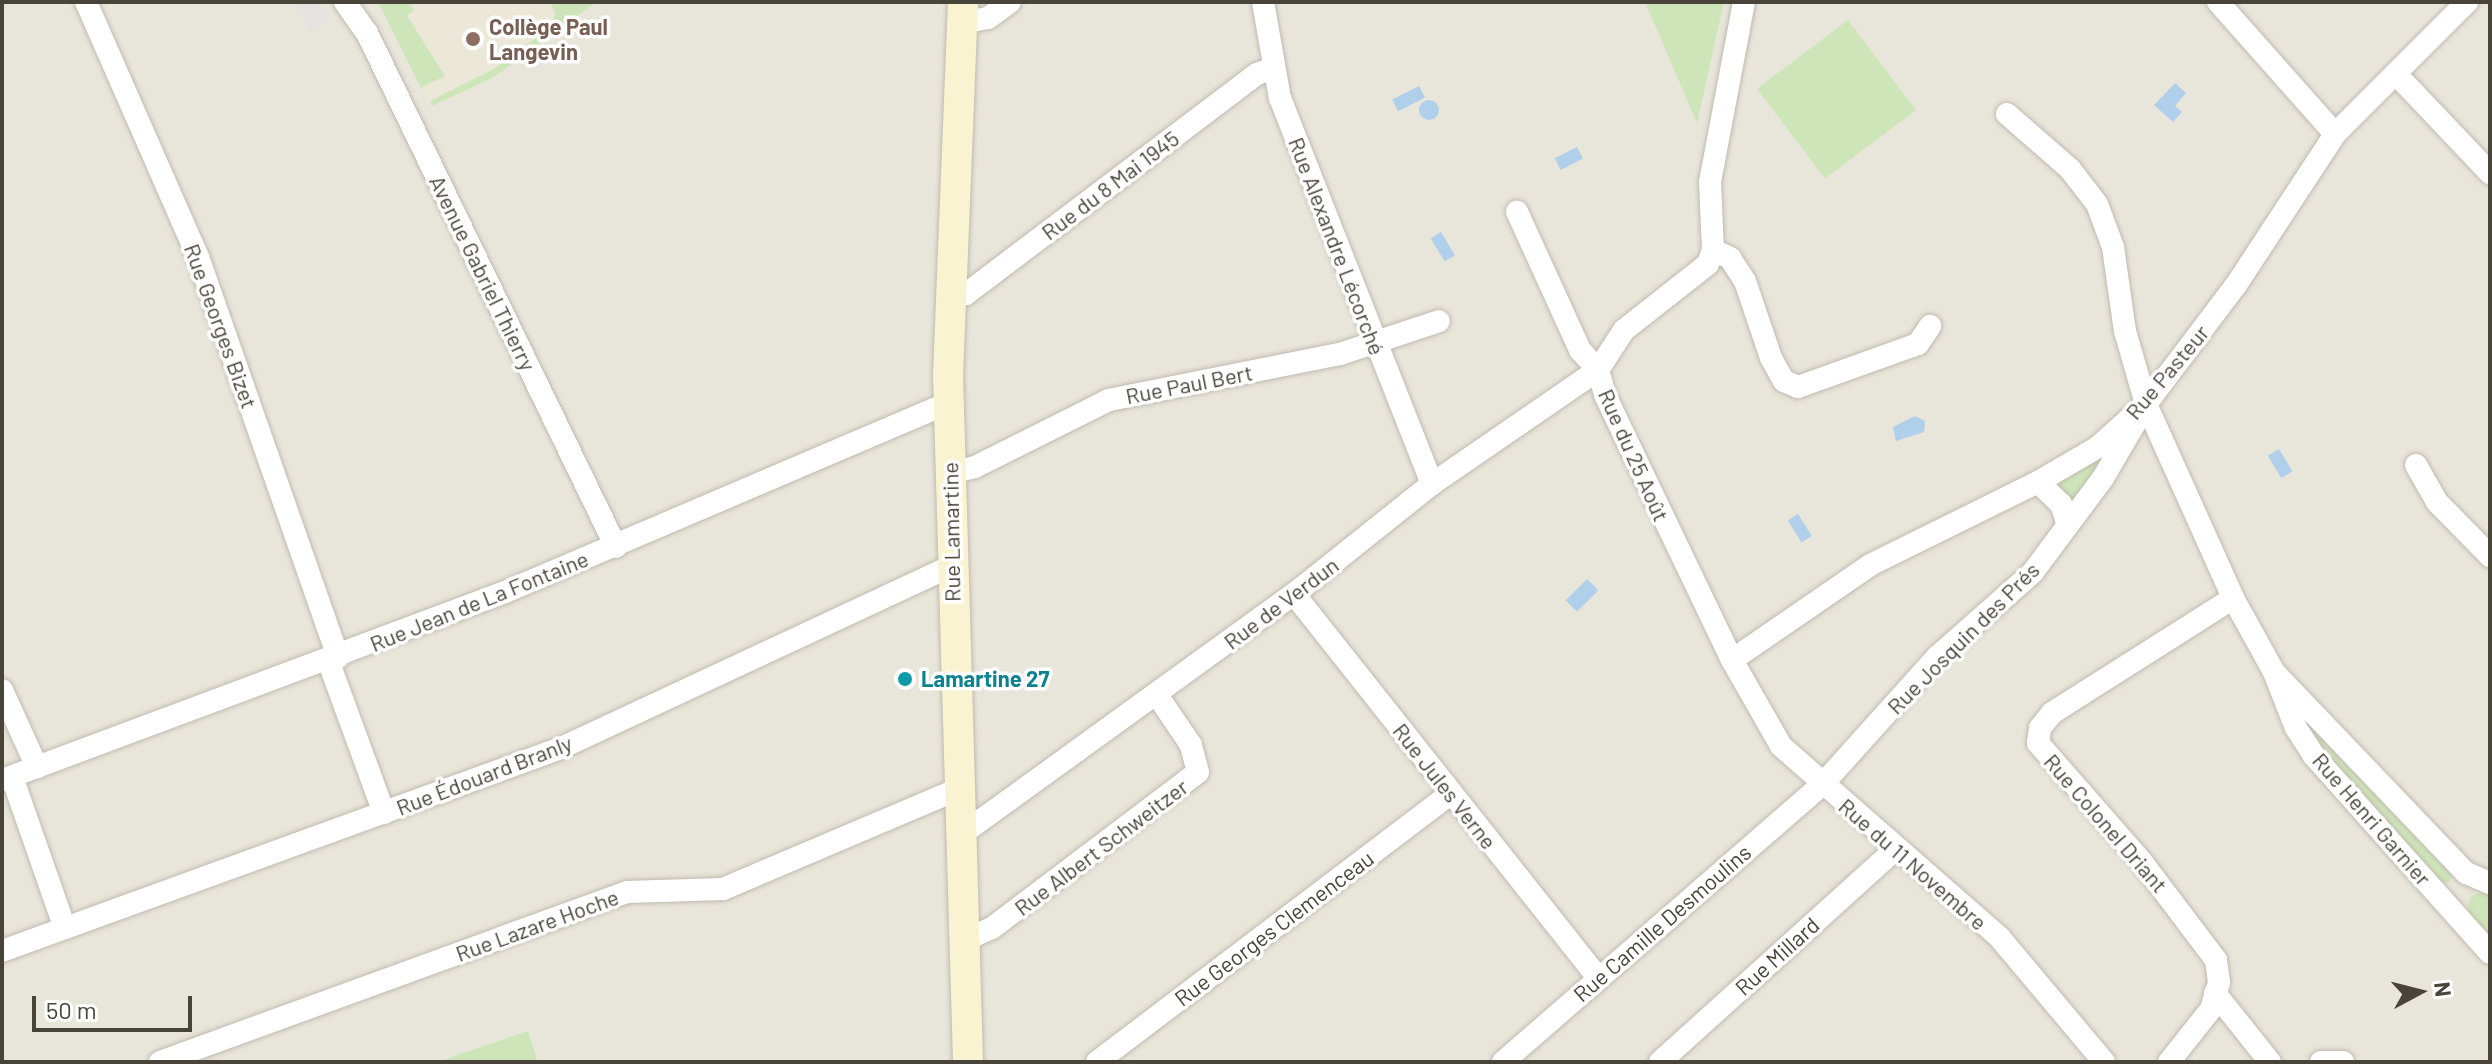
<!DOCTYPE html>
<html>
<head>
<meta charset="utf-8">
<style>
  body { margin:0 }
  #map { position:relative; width:2492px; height:1064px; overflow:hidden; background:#f5f3ec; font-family:Barlow,sans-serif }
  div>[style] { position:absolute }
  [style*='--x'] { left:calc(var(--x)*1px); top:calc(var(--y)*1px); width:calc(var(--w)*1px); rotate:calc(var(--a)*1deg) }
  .residential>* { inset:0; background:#e8e5db; transform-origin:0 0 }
  .education>* { inset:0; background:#ece8d8 }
  .green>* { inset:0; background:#cee5b9; transform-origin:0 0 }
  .parking>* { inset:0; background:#e4e3e0 }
  .water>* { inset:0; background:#afcfeb; transform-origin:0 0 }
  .round { border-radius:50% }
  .roads { filter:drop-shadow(0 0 2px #c0bbaf) drop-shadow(0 0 2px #c0bbaf) }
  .street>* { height:22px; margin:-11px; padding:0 11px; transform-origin:11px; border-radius:11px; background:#fff }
  .secondary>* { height:30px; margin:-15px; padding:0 15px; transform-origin:15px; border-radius:15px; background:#faf3d1 }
  .dots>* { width:22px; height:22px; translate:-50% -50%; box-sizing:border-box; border:4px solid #fff; border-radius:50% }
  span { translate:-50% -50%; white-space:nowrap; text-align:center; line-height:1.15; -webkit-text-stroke:7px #fff; paint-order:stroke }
  .education-label { font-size:22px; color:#785e54; font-weight:700 }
  .left { translate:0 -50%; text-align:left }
  .street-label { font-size:22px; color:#49443a }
  .culture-label { font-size:22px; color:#0d838f; font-weight:700 }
  .frame { position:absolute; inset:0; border:4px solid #49443a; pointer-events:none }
  .north { position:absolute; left:2380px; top:952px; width:80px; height:80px; -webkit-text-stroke:6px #fff; paint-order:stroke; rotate:83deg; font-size:22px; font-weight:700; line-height:32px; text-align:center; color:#49443a }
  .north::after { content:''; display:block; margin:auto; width:28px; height:36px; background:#49443a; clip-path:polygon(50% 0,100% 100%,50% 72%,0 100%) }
  .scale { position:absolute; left:32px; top:996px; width:160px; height:36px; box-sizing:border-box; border:4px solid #49443a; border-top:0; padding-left:10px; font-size:24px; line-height:28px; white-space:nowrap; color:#49443a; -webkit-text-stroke:6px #fff; paint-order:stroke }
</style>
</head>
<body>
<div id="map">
  <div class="residential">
    <i style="left:2px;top:2px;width:2488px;height:1060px"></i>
  </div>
  <div class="education">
    <i style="clip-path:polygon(378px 2px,596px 2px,494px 77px,432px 106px)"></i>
  </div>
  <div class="green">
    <i style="clip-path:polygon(378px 2px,409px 2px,414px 10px,407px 16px,445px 76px,421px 88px)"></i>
    <i style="clip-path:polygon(551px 2px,596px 2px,494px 77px,432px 106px,430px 101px,492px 70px,551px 27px,555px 14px)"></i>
    <i style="clip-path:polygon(1645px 2px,1724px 2px,1697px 123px)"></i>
    <i style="left:1848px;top:20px;width:113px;height:114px;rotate:53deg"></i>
    <i style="clip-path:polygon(2112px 449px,2072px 504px,2053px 483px)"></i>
    <i style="clip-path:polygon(2306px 718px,2452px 872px,2450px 882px,2440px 883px,2336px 772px)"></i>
    <i style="clip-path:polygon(2490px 891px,2490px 939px,2469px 915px,2468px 904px,2473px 895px)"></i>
    <i style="clip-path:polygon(528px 1031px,538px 1062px,437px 1062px)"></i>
  </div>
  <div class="parking">
    <i style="clip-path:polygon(292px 2px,323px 2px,332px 17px,311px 31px)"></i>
  </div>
  <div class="water">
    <i style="clip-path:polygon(2175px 83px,2186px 93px,2175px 106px,2182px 112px,2173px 122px,2154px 105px)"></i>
    <i style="left:1419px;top:86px;width:13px;height:30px;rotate:63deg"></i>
    <i class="round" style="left:1419px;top:100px;width:20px;height:20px"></i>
    <i style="left:1577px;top:147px;width:13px;height:25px;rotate:63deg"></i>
    <i style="left:1441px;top:232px;width:27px;height:12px;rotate:59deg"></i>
    <i style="clip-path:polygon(1915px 416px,1925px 421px,1924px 432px,1896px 441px,1893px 427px)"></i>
    <i style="left:2279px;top:449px;width:26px;height:13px;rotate:59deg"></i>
    <i style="left:1798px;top:514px;width:26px;height:12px;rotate:58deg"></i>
    <i style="left:1587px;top:579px;width:16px;height:30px;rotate:45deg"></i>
  </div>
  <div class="roads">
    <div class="street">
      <i style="--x:86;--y:2;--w:279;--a:66.3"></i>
      <i style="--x:198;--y:257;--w:424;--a:70.7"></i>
      <i style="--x:345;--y:2;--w:38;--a:55"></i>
      <i style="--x:367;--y:33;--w:571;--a:64.15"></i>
      <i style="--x:1263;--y:2;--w:97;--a:80"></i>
      <i style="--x:1280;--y:98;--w:415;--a:68.5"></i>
      <i style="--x:1744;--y:2;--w:183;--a:100.7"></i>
      <i style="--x:1710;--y:182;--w:68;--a:87.5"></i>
      <i style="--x:1713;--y:250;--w:15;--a:110"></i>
      <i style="--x:1708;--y:264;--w:107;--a:141.8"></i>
      <i style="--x:1624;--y:330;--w:48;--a:123"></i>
      <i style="--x:1598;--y:370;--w:26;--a:74"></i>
      <i style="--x:1605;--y:395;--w:294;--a:64.4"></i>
      <i style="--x:1732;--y:660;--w:99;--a:60.3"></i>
      <i style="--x:1781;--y:746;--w:291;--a:41.2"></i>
      <i style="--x:2000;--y:938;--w:162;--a:50"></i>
      <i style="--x:2218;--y:2;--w:176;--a:48.4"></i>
      <i style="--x:962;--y:23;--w:26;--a:-11"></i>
      <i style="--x:988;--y:18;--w:27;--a:-36"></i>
      <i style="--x:2396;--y:74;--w:137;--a:46.5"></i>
      <i style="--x:2007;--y:114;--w:84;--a:41.1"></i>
      <i style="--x:2070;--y:169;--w:44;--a:52.4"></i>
      <i style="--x:2097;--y:204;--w:46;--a:69.6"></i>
      <i style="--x:2113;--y:247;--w:85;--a:81.9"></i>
      <i style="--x:2125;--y:331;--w:76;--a:74"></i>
      <i style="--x:2146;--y:404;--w:213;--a:65.8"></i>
      <i style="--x:2233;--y:598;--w:85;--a:61"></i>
      <i style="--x:1713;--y:250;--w:19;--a:25"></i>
      <i style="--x:1730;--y:258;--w:27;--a:57"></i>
      <i style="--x:1745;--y:281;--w:81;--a:71.3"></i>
      <i style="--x:1771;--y:358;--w:26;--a:61"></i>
      <i style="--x:1784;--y:381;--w:15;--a:23"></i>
      <i style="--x:1798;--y:387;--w:127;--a:-19.7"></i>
      <i style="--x:1918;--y:344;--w:22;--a:-56"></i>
      <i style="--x:948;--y:296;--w:18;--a:-6"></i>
      <i style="--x:966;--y:294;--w:365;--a:-37.1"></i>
      <i style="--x:1257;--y:74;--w:15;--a:-20"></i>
      <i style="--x:2416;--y:465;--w:43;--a:60.4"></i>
      <i style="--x:2437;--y:502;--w:76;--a:45.5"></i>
      <i style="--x:949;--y:473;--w:27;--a:-13"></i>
      <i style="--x:975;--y:467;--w:150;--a:-26.6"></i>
      <i style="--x:1109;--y:400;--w:236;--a:-11.3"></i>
      <i style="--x:1340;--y:354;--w:104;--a:-18.4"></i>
      <i style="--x:2038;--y:482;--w:32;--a:44"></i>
      <i style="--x:2061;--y:504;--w:22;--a:72"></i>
      <i style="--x:1294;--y:594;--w:489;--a:51.6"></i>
      <i style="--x:328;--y:660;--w:163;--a:69.9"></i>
      <i style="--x:1732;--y:660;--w:168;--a:-34.5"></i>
      <i style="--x:1870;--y:565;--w:187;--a:-26.3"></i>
      <i style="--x:2038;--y:482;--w:69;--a:-30.3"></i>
      <i style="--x:2098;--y:447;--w:64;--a:-41.9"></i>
      <i style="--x:2146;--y:404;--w:149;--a:-52.9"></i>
      <i style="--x:2236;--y:285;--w:181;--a:-56.7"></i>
      <i style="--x:2335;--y:134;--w:187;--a:-45"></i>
      <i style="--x:2;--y:690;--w:85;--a:65.6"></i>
      <i style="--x:12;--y:777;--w:160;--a:70.7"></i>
      <i style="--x:2;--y:780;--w:537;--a:-20.49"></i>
      <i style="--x:505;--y:592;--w:483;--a:-23.1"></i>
      <i style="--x:962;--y:834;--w:410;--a:-35.9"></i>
      <i style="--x:1294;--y:594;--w:176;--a:-38.6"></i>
      <i style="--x:1432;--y:484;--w:201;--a:-34.5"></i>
      <i style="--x:1598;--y:370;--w:27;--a:-132"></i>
      <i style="--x:1580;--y:350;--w:152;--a:-114.5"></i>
      <i style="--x:2490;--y:883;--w:26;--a:-157"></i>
      <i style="--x:2466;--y:873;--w:278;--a:-133.7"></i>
      <i style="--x:2274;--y:672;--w:60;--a:68.6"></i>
      <i style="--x:2296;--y:728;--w:33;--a:57"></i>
      <i style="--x:2314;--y:756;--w:264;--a:48.2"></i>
      <i style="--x:965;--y:940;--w:30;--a:-24"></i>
      <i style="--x:992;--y:928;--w:258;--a:-37.1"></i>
      <i style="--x:1198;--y:772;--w:28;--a:-105"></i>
      <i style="--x:1191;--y:745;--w:60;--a:-124.2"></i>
      <i style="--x:2;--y:951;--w:595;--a:-19.96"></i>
      <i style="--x:561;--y:748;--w:430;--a:-25"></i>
      <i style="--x:2215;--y:993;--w:88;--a:51.4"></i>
      <i style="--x:160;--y:1062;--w:497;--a:-20"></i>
      <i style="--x:627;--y:892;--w:96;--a:-1.8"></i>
      <i style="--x:723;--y:889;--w:256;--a:-23"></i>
      <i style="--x:1097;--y:1062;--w:445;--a:-37.2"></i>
      <i style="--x:1503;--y:1062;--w:422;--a:-41"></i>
      <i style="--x:1822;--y:785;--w:172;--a:-48.1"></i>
      <i style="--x:1937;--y:657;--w:128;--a:-41.5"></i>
      <i style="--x:2033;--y:572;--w:117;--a:-53.3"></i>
      <i style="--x:2103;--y:478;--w:67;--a:-59.6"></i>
      <i style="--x:1660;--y:1062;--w:316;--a:-42.1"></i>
      <i style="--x:2169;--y:1062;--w:68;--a:-51.6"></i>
      <i style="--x:2211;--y:1009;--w:28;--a:-73"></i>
      <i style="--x:2219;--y:982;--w:22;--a:-98"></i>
      <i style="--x:2216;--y:960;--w:123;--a:-127.1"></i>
      <i style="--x:2142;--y:862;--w:158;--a:-131.2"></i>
      <i style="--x:2038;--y:743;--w:15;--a:-82"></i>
      <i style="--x:2040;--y:728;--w:19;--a:-51"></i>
      <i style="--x:2052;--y:713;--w:214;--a:-32.4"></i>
      <i style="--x:2321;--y:1062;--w:22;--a:0"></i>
    </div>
    <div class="secondary">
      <i style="--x:963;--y:2;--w:373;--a:92.3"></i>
      <i style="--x:948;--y:375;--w:687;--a:88.33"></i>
    </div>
  </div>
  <div class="dots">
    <i style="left:473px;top:39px;background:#8d6e63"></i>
    <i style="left:905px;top:679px;background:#0f9aa8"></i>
  </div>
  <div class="education-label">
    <span class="left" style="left:489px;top:39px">Collège Paul<br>Langevin</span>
  </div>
  <div class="street-label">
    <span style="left:1110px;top:185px;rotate:-37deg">Rue du 8 Mai 1945</span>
    <span style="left:1337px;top:246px;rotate:69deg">Rue Alexandre Lécorché</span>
    <span style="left:483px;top:273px;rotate:64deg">Avenue Gabriel Thierry</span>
    <span style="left:221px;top:326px;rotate:70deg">Rue Georges Bizet</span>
    <span style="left:2167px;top:372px;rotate:-50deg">Rue Pasteur</span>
    <span style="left:1189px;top:384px;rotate:-11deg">Rue Paul Bert</span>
    <span style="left:1634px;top:455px;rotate:66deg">Rue du 25 Août</span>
    <span style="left:951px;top:532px;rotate:-91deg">Rue Lamartine</span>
    <span style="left:479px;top:601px;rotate:-22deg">Rue Jean de La Fontaine</span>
    <span style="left:1281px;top:603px;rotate:-37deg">Rue de Verdun</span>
    <span style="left:1963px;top:638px;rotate:-45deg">Rue Josquin des Prés</span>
    <span style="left:484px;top:775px;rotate:-21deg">Rue Édouard Branly</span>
    <span style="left:1445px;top:786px;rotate:52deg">Rue Jules Verne</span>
    <span style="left:2372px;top:819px;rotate:49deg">Rue Henri Garnier</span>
    <span style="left:2106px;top:823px;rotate:49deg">Rue Colonel Driant</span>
    <span style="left:1101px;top:847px;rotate:-37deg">Rue Albert Schweitzer</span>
    <span style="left:1913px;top:864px;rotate:41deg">Rue du 11 Novembre</span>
    <span style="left:1662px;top:923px;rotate:-41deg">Rue Camille Desmoulins</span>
    <span style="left:537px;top:925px;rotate:-20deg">Rue Lazare Hoche</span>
    <span style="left:1274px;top:928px;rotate:-37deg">Rue Georges Clemenceau</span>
    <span style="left:1777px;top:956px;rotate:-42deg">Rue Millard</span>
  </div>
  <div class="culture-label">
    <span class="left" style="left:921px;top:679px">Lamartine 27</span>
  </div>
  <div class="frame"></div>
  <div class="north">N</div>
  <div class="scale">50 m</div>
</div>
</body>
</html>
